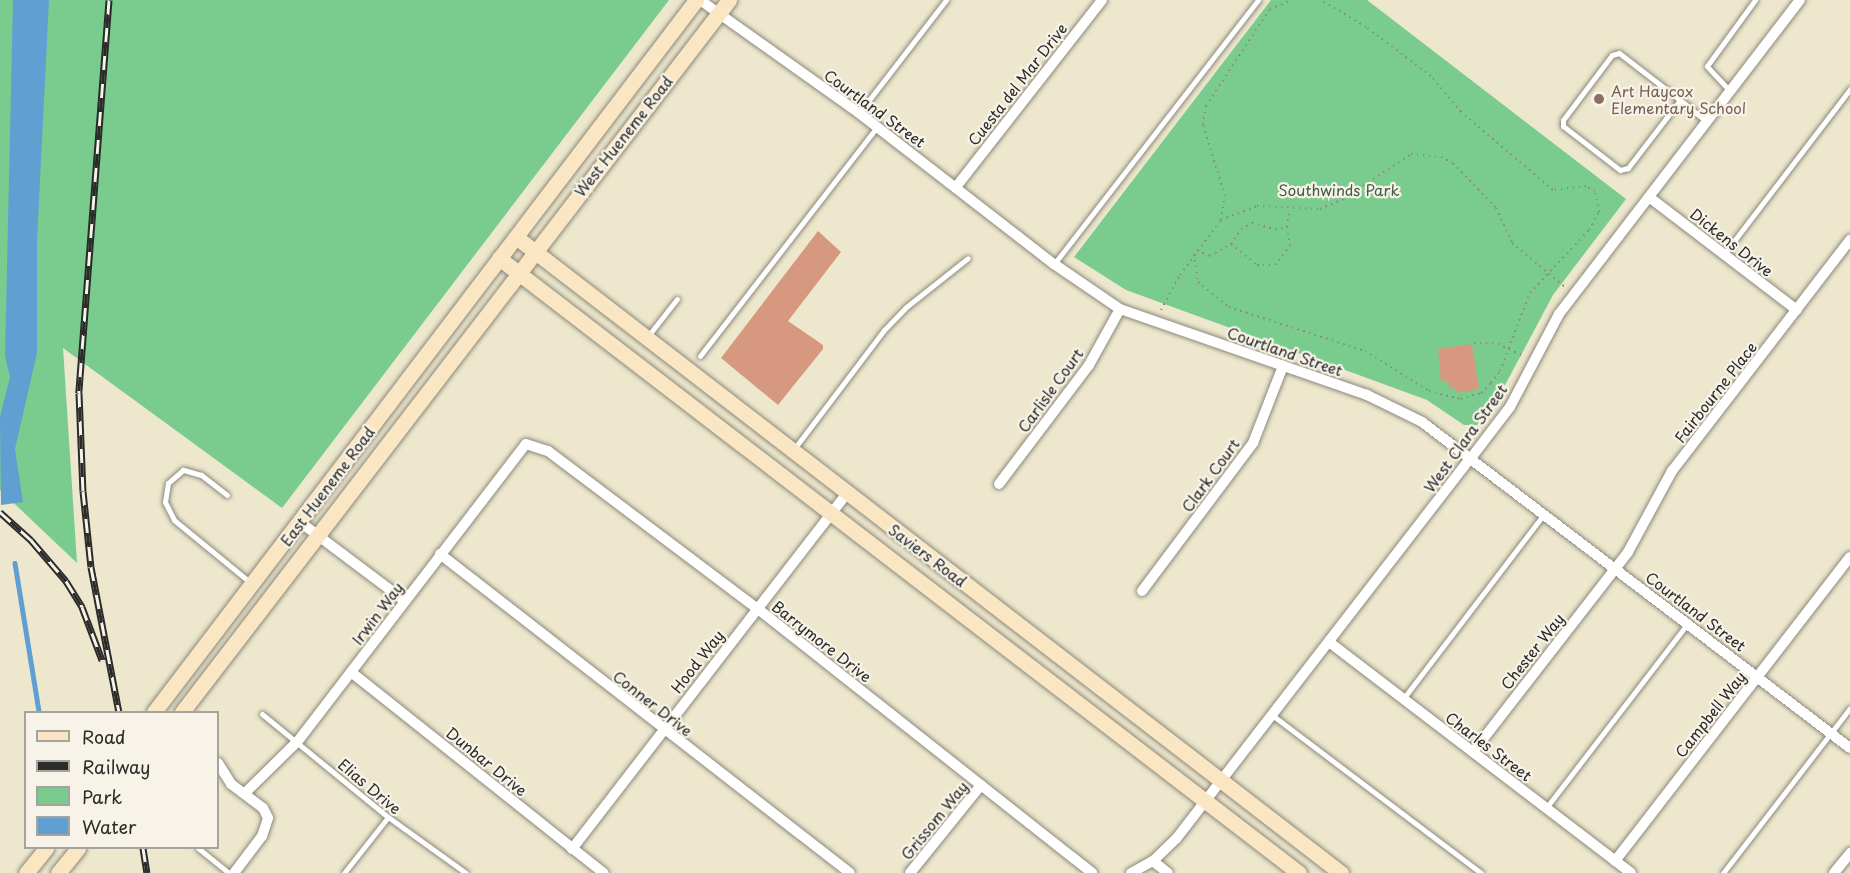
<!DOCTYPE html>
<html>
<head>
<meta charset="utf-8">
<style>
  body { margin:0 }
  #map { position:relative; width:1850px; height:873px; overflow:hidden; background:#ede7cd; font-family:"Playpen Sans",sans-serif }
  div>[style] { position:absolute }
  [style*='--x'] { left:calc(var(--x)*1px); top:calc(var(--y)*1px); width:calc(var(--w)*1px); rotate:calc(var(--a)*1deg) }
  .green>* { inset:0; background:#7acc8e }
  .water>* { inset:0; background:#609fd2 }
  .stream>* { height:4.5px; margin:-2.25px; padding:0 2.25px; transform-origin:2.25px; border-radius:2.25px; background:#609fd2 }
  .building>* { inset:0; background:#d6997f }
  .path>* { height:2px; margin-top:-1px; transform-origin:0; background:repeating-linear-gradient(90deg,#8c897c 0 1.5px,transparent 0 6px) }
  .roads { filter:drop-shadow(0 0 2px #8c897c) drop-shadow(0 0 2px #8c897c) }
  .lane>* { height:5px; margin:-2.5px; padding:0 2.5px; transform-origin:2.5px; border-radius:2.5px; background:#fff }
  .street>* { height:10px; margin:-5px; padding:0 5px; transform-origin:5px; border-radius:5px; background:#fff }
  .secondary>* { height:15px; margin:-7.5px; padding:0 7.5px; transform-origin:7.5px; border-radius:7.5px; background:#fbe6c4 }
  .rail>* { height:7px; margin-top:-3.5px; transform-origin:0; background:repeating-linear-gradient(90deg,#f7f3e8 0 14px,#2b2b2b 0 28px); box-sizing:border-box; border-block:2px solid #2b2b2b }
  .dots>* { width:16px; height:16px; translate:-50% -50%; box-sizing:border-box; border:3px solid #f7f3e8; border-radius:50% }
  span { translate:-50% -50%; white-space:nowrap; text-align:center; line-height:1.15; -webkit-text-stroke:4.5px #f7f3e8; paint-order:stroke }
  .street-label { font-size:15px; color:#2b2b2b }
  .education-label { font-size:15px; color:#785e54 }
  .left { translate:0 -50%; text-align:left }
  .park-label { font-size:15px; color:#435b49 }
  .legend { position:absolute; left:24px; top:711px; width:195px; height:138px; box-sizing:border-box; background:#f7f3e8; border:2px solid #a5a39c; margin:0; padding:8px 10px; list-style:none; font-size:18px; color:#2b2b2b }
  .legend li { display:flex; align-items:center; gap:12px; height:30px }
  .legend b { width:30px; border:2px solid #a5a39c }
</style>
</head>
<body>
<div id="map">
  <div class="green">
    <i style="clip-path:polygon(0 0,669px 0,282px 508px,63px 348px,77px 563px,0 490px)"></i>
    <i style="clip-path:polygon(1271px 0,1367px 0,1626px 199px,1553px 295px,1505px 385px,1477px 425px,1464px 425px,1427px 400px,1126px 290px,1074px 257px)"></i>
  </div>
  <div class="water">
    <i style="clip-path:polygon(13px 0,49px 0,37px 240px,37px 353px,15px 449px,23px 502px,1px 505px,0 417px,10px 377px,5px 356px)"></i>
  </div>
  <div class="stream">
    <i style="--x:15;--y:563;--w:151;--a:80.8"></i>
  </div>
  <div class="building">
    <i style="clip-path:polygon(818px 231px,841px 252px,788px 321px,823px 345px,823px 349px,778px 405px,721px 358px)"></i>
    <i style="clip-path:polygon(1472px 344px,1479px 389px,1457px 393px,1456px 388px,1450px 389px,1448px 381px,1441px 382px,1438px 349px)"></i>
  </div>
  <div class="path">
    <i style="--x:1221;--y:220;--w:24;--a:-81"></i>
    <i style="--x:1225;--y:196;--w:74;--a:-107.2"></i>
    <i style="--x:1203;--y:125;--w:19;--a:-81"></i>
    <i style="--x:1206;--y:106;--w:116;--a:-56.6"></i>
    <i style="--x:1270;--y:9;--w:24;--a:-22"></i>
    <i style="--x:1231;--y:244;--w:18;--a:-56"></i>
    <i style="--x:1241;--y:229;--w:13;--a:-29"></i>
    <i style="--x:1252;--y:223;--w:24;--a:15"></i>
    <i style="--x:1275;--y:229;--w:12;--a:-9"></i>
    <i style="--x:1197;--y:250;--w:14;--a:25"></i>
    <i style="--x:1210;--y:256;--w:24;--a:-30"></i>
    <i style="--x:1231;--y:244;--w:33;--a:39"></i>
    <i style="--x:1257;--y:265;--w:18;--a:0"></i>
    <i style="--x:1275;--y:265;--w:24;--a:-52"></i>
    <i style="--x:1290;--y:246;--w:19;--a:-99"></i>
    <i style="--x:1287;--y:227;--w:18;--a:-81"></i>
    <i style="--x:1194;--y:254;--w:28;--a:82"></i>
    <i style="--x:1198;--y:282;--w:40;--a:39"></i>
    <i style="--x:1229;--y:307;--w:143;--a:17.9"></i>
    <i style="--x:1365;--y:351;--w:75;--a:32"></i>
    <i style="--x:1429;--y:391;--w:33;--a:14"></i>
    <i style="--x:1461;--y:399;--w:21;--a:-17"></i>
    <i style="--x:1481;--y:393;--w:14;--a:-45"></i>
    <i style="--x:1491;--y:383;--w:15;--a:-53"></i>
    <i style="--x:1500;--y:371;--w:84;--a:-69"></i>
    <i style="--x:1530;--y:293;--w:86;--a:-46.9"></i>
    <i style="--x:1589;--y:230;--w:21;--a:-61"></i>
    <i style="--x:1599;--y:212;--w:21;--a:-101"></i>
    <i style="--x:1595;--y:191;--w:10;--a:-151"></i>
    <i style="--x:1586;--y:186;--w:33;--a:173"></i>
    <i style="--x:1553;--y:190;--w:121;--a:-139.7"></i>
    <i style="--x:1461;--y:112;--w:47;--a:-129.8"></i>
    <i style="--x:1431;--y:76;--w:81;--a:-143"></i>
    <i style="--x:1366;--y:27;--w:52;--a:-149"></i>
    <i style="--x:1161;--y:310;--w:40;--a:-62"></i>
    <i style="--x:1180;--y:275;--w:69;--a:-53.3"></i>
    <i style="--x:1221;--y:220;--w:39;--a:-21"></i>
    <i style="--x:1257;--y:206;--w:63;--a:2.7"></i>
    <i style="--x:1320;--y:209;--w:25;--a:-23"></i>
    <i style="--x:1343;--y:199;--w:82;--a:-33.5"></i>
    <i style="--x:1411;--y:154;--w:30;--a:6"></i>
    <i style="--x:1441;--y:157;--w:13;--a:27"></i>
    <i style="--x:1453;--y:163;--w:62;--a:46.3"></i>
    <i style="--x:1496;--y:208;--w:38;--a:65"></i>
    <i style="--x:1512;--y:243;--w:69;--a:39.7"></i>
    <i style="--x:1474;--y:343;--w:24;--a:2"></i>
    <i style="--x:1498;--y:344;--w:26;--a:25"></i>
  </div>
  <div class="roads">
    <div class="lane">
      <i style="--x:1730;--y:91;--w:34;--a:-133"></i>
      <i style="--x:1707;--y:66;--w:82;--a:-54"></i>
      <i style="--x:1680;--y:100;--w:86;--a:127.4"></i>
      <i style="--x:1628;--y:168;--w:8;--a:166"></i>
      <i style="--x:1620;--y:170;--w:72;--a:-142.3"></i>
      <i style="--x:1563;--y:126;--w:6;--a:-90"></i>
      <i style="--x:1563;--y:120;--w:81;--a:-53"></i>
      <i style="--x:1612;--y:55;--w:7;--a:-16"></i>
      <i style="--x:1619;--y:53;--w:77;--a:37.6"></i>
      <i style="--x:1680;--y:100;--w:35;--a:39"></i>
      <i style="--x:859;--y:113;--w:143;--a:-52.4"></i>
      <i style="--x:1724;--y:254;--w:208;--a:-52.6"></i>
      <i style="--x:1054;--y:264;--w:334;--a:-52.3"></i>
      <i style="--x:648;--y:336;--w:47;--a:-51.9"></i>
      <i style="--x:700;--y:356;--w:289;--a:-52.3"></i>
      <i style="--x:794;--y:449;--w:149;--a:-52.9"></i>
      <i style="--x:884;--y:330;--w:30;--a:-46"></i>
      <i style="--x:905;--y:308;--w:80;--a:-38.4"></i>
      <i style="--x:227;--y:495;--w:33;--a:-142"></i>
      <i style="--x:201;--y:475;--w:19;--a:-164"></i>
      <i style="--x:183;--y:470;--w:20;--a:139"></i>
      <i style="--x:168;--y:483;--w:19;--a:99"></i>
      <i style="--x:165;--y:502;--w:20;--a:63"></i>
      <i style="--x:174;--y:520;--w:99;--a:39.3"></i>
      <i style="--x:1403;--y:699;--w:233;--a:-52.7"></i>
      <i style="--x:262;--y:714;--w:163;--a:39.3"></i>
      <i style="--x:388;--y:817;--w:96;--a:35.7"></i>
      <i style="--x:1272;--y:715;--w:262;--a:37.1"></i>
      <i style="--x:1546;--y:808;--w:232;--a:-52.5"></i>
      <i style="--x:198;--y:848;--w:40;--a:39"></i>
      <i style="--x:344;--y:873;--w:71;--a:-51.8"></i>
      <i style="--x:1723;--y:873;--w:208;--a:-52.4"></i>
    </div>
    <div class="street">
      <i style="--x:700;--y:0;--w:195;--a:35.4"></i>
      <i style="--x:859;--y:113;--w:247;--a:37.8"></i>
      <i style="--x:1054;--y:264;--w:80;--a:34.3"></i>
      <i style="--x:1120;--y:309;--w:262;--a:19.2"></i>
      <i style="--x:1367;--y:395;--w:61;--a:26.1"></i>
      <i style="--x:1422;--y:422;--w:538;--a:37.3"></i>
      <i style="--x:956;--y:187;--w:237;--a:-52"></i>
      <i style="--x:1649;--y:197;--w:186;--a:37.4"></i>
      <i style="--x:999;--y:484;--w:149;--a:-52.9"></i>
      <i style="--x:1089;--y:365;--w:64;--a:-61"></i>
      <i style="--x:300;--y:522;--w:131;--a:37"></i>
      <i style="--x:440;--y:554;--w:519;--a:37.88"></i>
      <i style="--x:1142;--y:591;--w:185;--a:-53.1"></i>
      <i style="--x:1253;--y:443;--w:83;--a:-68.7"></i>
      <i style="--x:1329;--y:642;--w:380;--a:37.4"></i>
      <i style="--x:351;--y:672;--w:323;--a:38.5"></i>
      <i style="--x:1473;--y:752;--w:253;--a:-52.2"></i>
      <i style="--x:1628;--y:552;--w:92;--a:-61.5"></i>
      <i style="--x:1672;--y:471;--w:292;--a:-52.4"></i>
      <i style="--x:218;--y:763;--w:25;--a:58"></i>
      <i style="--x:231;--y:784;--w:40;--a:37"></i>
      <i style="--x:263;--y:808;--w:11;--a:63"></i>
      <i style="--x:268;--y:818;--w:19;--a:108"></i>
      <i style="--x:262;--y:836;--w:46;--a:127.1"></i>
      <i style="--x:245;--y:793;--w:74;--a:-44.5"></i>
      <i style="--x:298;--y:741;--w:374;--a:-52.5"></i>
      <i style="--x:526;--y:444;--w:23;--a:18"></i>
      <i style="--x:548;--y:451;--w:263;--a:37"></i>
      <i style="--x:758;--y:609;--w:426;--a:38.3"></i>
      <i style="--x:572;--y:849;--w:450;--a:-52.3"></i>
      <i style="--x:1153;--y:861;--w:19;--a:39"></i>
      <i style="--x:1615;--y:861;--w:384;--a:-52.3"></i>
      <i style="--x:910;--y:873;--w:113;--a:-51.1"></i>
      <i style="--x:1131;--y:873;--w:25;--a:-29"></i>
      <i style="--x:1153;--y:861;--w:32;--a:-44"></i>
      <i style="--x:1176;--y:839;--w:482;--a:-52.3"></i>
      <i style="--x:1471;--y:458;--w:64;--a:-52.6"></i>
      <i style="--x:1510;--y:407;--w:105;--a:-62.2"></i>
      <i style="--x:1559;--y:314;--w:396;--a:-52.5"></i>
      <i style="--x:1834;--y:873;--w:26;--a:-51"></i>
    </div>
    <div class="secondary">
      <i style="--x:516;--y:237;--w:1042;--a:37.63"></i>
      <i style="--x:499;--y:258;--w:1009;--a:37.55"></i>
      <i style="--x:154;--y:712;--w:895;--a:-52.72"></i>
      <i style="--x:182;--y:712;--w:898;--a:-52.47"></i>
      <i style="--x:26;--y:873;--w:32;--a:-51"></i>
      <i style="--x:58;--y:873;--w:32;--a:-51"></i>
    </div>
  </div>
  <div class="rail">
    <i style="--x:109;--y:0;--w:394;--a:94.4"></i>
    <i style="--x:79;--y:393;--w:98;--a:87.7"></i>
    <i style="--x:83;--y:491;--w:76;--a:84"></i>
    <i style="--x:91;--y:567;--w:148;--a:79.1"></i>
    <i style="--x:0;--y:512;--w:42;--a:42.1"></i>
    <i style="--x:31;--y:540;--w:54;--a:49.5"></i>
    <i style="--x:66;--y:581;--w:31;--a:58"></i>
    <i style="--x:82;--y:607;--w:57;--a:69.3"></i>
    <i style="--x:143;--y:848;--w:25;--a:81"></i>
  </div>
  <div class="dots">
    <i style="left:1599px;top:99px;background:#8d6e63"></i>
  </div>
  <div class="street-label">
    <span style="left:1017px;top:84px;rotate:-52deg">Cuesta del Mar Drive</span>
    <span style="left:875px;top:108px;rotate:36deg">Courtland Street</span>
    <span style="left:623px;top:136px;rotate:-52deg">West Hueneme Road</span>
    <span style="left:1732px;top:242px;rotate:38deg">Dickens Drive</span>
    <span style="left:1285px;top:351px;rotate:19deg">Courtland Street</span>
    <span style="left:1050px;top:390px;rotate:-54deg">Carlisle Court</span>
    <span style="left:1715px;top:392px;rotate:-52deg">Fairbourne Place</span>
    <span style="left:1465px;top:438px;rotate:-54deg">West Clara Street</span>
    <span style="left:1210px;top:475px;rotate:-54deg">Clark Court</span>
    <span style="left:327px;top:486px;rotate:-53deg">East Hueneme Road</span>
    <span style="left:928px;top:555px;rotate:37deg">Saviers Road</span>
    <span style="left:1696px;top:611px;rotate:37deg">Courtland Street</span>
    <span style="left:377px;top:613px;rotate:-53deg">Irwin Way</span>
    <span style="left:822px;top:641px;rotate:38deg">Barrymore Drive</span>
    <span style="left:1532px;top:651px;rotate:-52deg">Chester Way</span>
    <span style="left:697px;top:661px;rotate:-52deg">Hood Way</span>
    <span style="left:653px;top:703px;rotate:38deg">Conner Drive</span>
    <span style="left:1710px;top:714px;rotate:-52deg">Campbell Way</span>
    <span style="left:1489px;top:746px;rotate:37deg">Charles Street</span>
    <span style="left:487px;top:761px;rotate:39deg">Dunbar Drive</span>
    <span style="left:370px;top:786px;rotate:40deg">Elias Drive</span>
    <span style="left:934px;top:820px;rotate:-51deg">Grissom Way</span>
  </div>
  <div class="education-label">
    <span class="left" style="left:1611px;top:99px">Art Haycox<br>Elementary School</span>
  </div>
  <div class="park-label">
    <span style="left:1339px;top:190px">Southwinds Park</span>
  </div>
  <ul class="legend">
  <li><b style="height:8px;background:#fbe6c4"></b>Road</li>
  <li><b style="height:8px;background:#2b2b2b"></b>Railway</li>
  <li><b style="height:16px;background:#7acc8e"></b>Park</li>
  <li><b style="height:16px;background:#609fd2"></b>Water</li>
  </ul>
</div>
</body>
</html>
